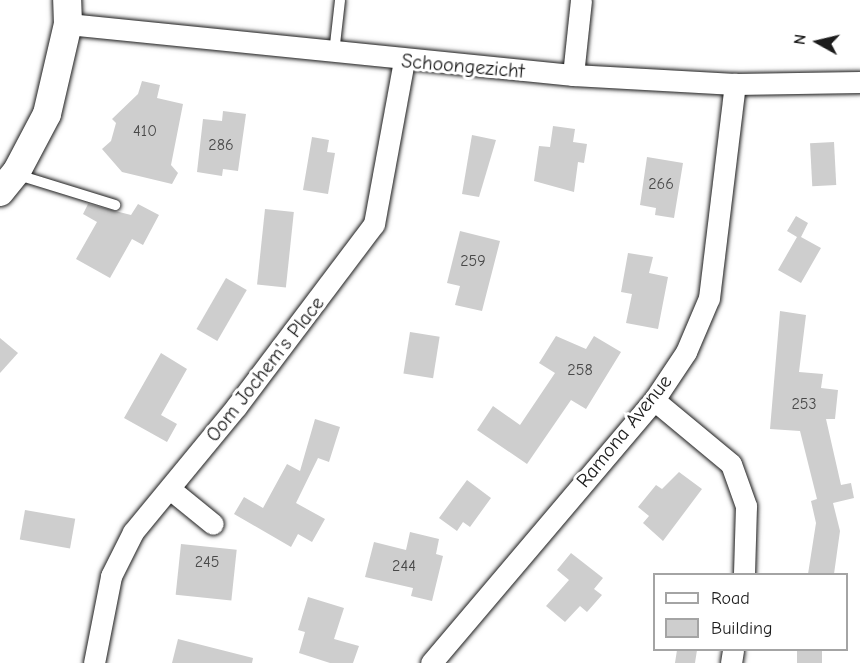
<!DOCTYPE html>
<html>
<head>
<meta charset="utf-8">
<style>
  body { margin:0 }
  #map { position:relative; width:860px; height:663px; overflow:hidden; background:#fff; font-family:"Comic Neue",sans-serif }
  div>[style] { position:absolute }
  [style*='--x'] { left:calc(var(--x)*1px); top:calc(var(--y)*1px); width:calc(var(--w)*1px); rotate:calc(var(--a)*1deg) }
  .building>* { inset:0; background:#cecece; transform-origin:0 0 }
  .roads { filter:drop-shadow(0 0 2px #1c1c1c) drop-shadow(0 0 2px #1c1c1c) }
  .service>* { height:10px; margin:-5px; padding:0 5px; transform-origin:5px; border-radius:5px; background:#fff }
  .minor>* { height:21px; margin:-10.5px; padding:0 10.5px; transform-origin:10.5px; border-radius:10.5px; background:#fff }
  .secondary>* { height:28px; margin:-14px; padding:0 14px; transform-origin:14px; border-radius:14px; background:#fff }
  span { translate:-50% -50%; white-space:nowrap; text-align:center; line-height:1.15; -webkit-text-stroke:6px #fff; paint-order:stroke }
  .number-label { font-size:16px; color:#484848 }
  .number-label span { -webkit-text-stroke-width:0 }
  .street-label { font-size:20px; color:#1c1c1c }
  .legend { position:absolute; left:653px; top:573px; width:195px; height:78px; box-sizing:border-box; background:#fff; border:2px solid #a4a4a4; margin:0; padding:8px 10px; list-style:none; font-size:18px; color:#1c1c1c }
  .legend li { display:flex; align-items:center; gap:12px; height:30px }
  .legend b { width:30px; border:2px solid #a4a4a4 }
  .north { position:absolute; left:788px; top:12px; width:60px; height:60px; -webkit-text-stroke:4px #fff; paint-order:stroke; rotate:278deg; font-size:16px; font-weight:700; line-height:24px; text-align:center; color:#1c1c1c }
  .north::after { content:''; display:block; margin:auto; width:21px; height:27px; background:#1c1c1c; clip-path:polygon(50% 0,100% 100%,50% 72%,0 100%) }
</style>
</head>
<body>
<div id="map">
  <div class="building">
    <i style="clip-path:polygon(142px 81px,160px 85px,157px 98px,183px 104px,171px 165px,178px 173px,172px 184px,122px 172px,102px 149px,111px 141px,116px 123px,112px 119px,138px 94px)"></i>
    <i style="clip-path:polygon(223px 111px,246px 114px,238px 171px,223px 169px,222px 176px,197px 172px,203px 119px,222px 121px)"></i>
    <i style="clip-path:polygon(553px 126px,575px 129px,573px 142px,587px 144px,584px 163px,578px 162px,574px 192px,534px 181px,539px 146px,550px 147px)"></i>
    <i style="clip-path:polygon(472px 135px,496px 140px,479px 197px,462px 194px)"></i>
    <i style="clip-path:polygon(312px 137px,329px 140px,327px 152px,335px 153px,328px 194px,303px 190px)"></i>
    <i style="left:834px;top:142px;width:43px;height:24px;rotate:87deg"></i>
    <i style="clip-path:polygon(647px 157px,683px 163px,674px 218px,655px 215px,656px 208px,640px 205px)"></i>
    <i style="clip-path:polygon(88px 204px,131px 215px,138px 204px,159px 215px,143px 245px,132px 239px,110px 278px,76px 259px,97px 222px,83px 214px)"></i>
    <i style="left:265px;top:209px;width:29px;height:76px;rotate:6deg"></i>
    <i style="clip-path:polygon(796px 216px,808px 223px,801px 237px,821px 248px,801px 283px,778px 270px,797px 237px,787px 231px)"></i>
    <i style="clip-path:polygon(460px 231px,500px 241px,482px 311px,455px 305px,460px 286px,447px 283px)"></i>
    <i style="clip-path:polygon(628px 253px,653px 257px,649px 273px,668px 277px,658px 329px,626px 323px,632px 294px,621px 292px)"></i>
    <i style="left:226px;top:278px;width:24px;height:59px;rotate:30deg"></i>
    <i style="clip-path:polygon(780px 311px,806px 315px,799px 372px,823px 374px,821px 388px,838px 390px,835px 419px,826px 419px,841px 485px,851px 483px,854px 498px,833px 503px,840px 531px,834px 574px,808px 574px,816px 523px,811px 501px,817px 499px,800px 431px,770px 429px)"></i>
    <i style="left:410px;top:332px;width:30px;height:42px;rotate:9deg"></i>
    <i style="clip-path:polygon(556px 336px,586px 349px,594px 336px,621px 352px,586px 409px,571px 400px,527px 464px,477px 430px,493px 406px,520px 425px,555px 373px,539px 363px)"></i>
    <i style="clip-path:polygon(0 338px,18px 353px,0 373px)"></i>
    <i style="clip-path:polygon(161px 353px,187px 369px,161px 415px,177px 424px,167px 442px,124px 418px)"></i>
    <i style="clip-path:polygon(315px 419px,340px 427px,329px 462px,318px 458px,296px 503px,325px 519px,312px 542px,298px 534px,291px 547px,234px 514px,244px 497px,263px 508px,287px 464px,300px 471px)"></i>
    <i style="clip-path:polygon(679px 472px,702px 489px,663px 541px,643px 523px,649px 516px,638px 507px,656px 485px,662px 489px)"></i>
    <i style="clip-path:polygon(467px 480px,491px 498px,470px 527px,463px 522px,457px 531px,439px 518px)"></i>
    <i style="left:25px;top:510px;width:51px;height:30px;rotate:10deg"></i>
    <i style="clip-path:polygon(410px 532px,439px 539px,436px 554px,443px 556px,432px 601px,411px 596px,413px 588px,365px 577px,374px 542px,406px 550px)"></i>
    <i style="left:181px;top:544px;width:56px;height:51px;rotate:6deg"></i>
    <i style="clip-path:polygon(571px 553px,603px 578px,594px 589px,602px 595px,587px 612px,580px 606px,565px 622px,546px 606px,569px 580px,557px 570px)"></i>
    <i style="clip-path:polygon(308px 597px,344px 608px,334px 639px,359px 646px,353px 663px,330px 663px,299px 653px,305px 632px,298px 630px)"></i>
    <i style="clip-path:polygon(178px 639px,253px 658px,252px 663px,172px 663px)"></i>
    <i style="clip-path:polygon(677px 650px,697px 650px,695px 663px,675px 663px)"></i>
    <i style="left:797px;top:650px;width:25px;height:13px"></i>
  </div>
  <div class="roads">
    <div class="service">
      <i style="--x:334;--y:53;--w:53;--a:-83.5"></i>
      <i style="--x:15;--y:174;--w:105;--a:17.2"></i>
    </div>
    <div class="minor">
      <i style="--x:68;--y:24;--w:508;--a:5.77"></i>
      <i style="--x:573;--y:75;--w:162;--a:3.2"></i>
      <i style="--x:735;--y:84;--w:125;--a:-0.9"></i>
      <i style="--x:573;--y:75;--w:75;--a:-83.9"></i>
      <i style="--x:654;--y:400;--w:100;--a:39.7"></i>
      <i style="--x:731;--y:464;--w:45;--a:70.3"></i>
      <i style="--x:746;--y:506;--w:68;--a:91.7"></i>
      <i style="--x:170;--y:489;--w:55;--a:39.1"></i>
      <i style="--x:94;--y:663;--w:89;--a:-78.9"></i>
      <i style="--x:111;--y:576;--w:49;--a:-63.4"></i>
      <i style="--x:133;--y:532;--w:162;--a:-50.5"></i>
      <i style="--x:236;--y:407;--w:229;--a:-53"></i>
      <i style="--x:374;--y:224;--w:166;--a:-79.6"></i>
      <i style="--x:431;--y:663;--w:345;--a:-49.7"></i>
      <i style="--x:654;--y:400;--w:58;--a:-56.3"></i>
      <i style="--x:686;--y:352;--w:59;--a:-66.9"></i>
      <i style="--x:709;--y:298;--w:216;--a:-83.1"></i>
      <i style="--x:731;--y:663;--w:13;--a:-81"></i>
    </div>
    <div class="secondary">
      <i style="--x:0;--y:192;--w:27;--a:-51"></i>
      <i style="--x:17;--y:171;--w:64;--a:-62.2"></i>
      <i style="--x:47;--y:114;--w:92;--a:-76.9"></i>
      <i style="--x:68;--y:24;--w:24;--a:-92"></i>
    </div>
  </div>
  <div class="number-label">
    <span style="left:145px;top:131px">410</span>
    <span style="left:221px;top:145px">286</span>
    <span style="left:661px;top:184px">266</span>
    <span style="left:473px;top:261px">259</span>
    <span style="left:580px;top:370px">258</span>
    <span style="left:804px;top:404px">253</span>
    <span style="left:207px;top:562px">245</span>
    <span style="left:404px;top:566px">244</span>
  </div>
  <div class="street-label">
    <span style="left:463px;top:66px;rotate:5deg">Schoongezicht</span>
    <span style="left:265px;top:369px;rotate:-52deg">Oom Jochem's Place</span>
    <span style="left:624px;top:431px;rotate:-51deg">Ramona Avenue</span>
  </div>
  <ul class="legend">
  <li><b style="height:8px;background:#fff"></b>Road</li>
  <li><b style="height:16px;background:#cecece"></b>Building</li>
  </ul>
  <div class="north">N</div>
</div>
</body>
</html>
